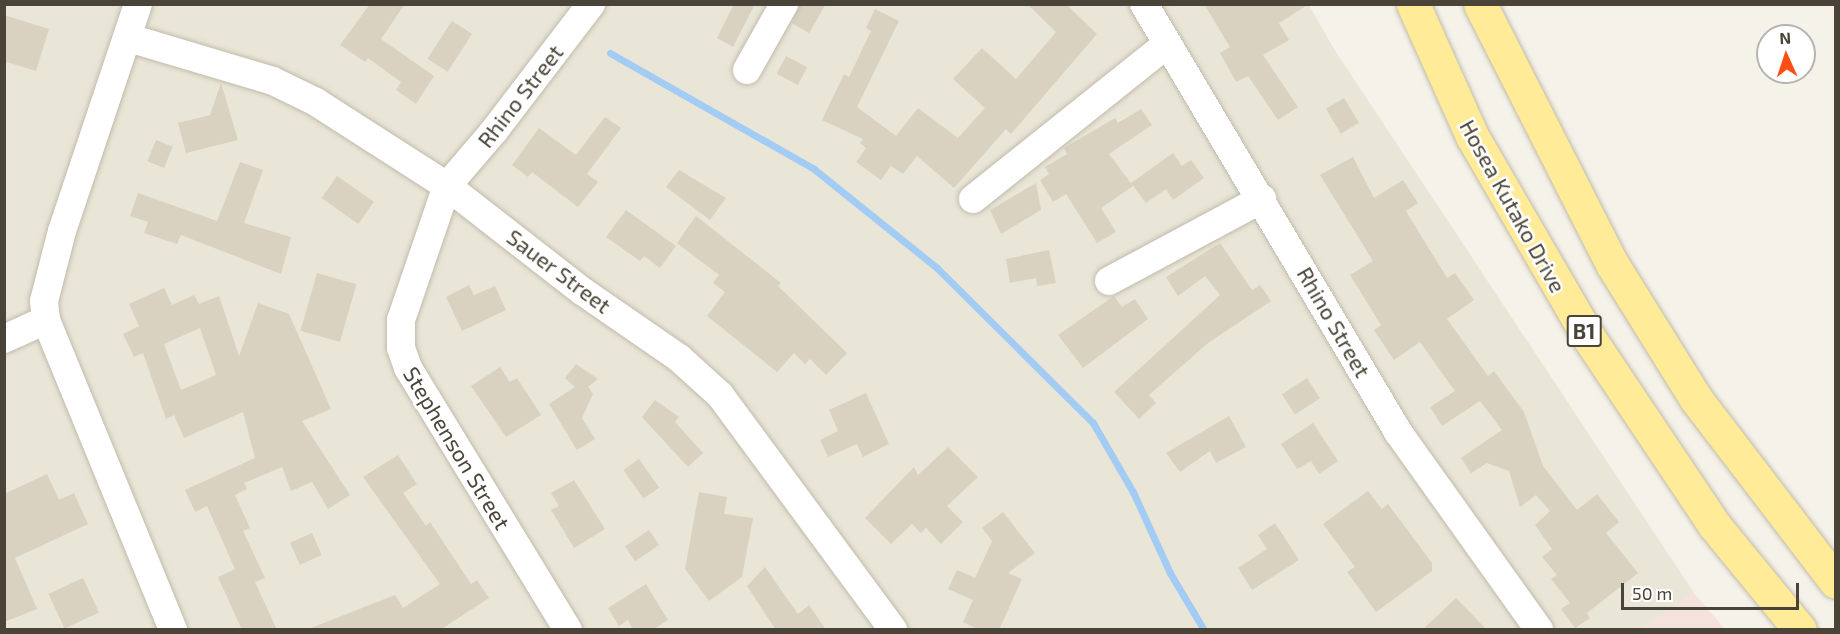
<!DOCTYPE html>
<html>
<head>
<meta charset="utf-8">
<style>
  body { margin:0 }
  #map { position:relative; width:1840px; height:634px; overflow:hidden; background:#f5f2e9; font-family:"Exo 2",sans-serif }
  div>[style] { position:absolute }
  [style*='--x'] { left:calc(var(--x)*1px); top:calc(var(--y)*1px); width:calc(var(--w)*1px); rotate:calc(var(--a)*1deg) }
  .residential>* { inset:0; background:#e9e5d7 }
  .medical>* { inset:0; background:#f6e2dc }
  .stream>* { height:7px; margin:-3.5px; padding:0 3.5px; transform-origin:3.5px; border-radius:3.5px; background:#a3ccf4 }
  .building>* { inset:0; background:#dad2c0; transform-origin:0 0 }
  .roads { filter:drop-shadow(0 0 2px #c1bbab) drop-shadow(0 0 2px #c1bbab) }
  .minor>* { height:28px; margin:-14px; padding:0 14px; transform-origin:14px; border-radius:14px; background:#fff }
  .major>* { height:33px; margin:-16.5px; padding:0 16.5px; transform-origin:16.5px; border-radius:16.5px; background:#ffeb98 }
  span { translate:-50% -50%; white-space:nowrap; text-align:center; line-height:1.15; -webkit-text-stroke:5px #fff; paint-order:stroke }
  .shield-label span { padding:2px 4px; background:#fff; border:2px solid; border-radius:4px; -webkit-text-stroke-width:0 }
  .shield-label { font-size:21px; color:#494437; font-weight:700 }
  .street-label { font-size:22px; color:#494437 }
  .frame { position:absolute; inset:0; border:6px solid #494437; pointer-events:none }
  .north { position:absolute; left:1756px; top:24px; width:60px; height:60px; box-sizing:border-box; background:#fff; border:2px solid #b6b4af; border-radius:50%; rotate:357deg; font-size:16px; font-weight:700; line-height:24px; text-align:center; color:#494437 }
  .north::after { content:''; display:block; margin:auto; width:21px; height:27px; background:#ff4d16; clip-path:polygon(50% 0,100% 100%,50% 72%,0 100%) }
  .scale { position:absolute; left:1621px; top:583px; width:178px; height:27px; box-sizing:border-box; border:3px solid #494437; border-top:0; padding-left:8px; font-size:18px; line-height:21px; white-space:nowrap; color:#494437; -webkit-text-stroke:4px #fff; paint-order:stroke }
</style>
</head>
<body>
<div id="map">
  <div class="residential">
    <i style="clip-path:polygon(4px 5px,1309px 5px,1334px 49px,1694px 593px,1641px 630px,5px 629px)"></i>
  </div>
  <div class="medical">
    <i style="clip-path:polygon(1694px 593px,1725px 629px,1641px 629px)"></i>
  </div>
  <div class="stream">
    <i style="--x:610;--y:53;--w:235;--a:29.6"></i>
    <i style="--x:814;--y:169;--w:158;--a:38.8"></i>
    <i style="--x:937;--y:268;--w:220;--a:44.8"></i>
    <i style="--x:1093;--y:423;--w:80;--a:59.9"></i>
    <i style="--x:1133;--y:492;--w:89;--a:65.4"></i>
    <i style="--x:1170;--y:573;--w:66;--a:59.2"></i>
  </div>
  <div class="building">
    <i style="clip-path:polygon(370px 4px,405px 4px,381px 39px,434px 76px,416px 104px,396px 90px,401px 82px,368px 58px,365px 62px,340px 45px)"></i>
    <i style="clip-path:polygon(734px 4px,755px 4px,733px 47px,717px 38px)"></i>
    <i style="clip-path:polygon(800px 4px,826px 4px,809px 33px,792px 23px)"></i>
    <i style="clip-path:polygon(1027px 4px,1066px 4px,1097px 34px,1011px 134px,1006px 129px,954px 188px,917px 156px,903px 174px,891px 166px,881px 180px,856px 162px,866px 148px,860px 143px,863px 139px,822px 120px,844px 74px,849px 77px,871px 31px,866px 28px,875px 9px,899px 21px,857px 107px,896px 136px,918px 108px,958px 138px,985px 108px,953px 79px,982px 48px,1016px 79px,1056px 32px)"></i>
    <i style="clip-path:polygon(1204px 4px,1309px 4px,1279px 23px,1289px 40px,1263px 55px,1298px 107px,1278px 120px,1248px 76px,1236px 82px,1220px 53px,1230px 47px)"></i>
    <i style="clip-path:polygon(4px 15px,49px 29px,36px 71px,4px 61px)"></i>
    <i style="left:452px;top:21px;width:24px;height:45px;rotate:33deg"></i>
    <i style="left:786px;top:56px;width:24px;height:20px;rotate:28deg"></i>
    <i style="clip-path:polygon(221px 83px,238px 140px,186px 153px,178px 123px,210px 115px)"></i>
    <i style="left:1344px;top:98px;width:29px;height:21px;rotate:59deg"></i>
    <i style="clip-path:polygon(1141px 109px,1152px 125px,1109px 154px,1133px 186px,1101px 208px,1116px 232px,1097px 243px,1066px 194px,1053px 202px,1040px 180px,1049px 174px,1045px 167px,1067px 154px,1064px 148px,1115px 118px,1118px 123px)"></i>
    <i style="clip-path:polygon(605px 117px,621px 128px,587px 174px,598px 182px,578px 207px,532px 172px,528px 177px,512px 165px,539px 128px,576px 155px)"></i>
    <i style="left:156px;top:140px;width:18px;height:23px;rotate:22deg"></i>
    <i style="clip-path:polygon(1173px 153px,1182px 166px,1191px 160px,1204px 178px,1173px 200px,1166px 189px,1146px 203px,1131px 183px)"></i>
    <i style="clip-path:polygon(1353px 157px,1374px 198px,1403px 180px,1418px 203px,1406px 211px,1447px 278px,1455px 273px,1474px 300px,1447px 319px,1488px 376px,1494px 371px,1524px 412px,1543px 466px,1577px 510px,1597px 494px,1619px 522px,1606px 533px,1638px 573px,1587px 613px,1590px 618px,1575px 628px,1561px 609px,1570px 603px,1551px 579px,1557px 575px,1542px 557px,1552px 549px,1535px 525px,1550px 511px,1536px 495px,1520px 507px,1509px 471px,1487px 463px,1471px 473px,1461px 458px,1502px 430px,1480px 401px,1442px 426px,1430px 407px,1455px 391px,1420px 342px,1394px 360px,1374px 330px,1381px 325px,1350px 275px,1373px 261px,1320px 175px)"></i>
    <i style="clip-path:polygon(240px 162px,263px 170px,244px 223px,291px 237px,281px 274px,181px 235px,177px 244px,144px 233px,148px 222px,130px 216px,138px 193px,217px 221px)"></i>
    <i style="clip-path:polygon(679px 170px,726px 198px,710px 220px,666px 187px)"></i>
    <i style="left:337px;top:176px;width:45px;height:27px;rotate:35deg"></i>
    <i style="clip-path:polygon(1036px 183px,1041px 210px,1001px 234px,990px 210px)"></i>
    <i style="clip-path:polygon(626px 210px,676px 246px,660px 268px,644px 256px,640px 261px,606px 237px)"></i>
    <i style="clip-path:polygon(696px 216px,781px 283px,778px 286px,847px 353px,826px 375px,810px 359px,805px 364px,794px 353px,777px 372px,707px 316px,725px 292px,713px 283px,719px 275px,677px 243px)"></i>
    <i style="clip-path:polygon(1220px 243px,1252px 290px,1260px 285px,1271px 301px,1208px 343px,1149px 395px,1156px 403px,1139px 419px,1114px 392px,1220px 295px,1205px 276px,1178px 296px,1166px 277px)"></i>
    <i style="clip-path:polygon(1049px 250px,1056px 283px,1037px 286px,1036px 278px,1010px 283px,1006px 259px)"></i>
    <i style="left:317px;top:273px;width:41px;height:60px;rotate:16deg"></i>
    <i style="clip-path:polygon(469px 285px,474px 295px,495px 286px,506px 310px,462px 331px,446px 297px)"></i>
    <i style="clip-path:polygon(evenodd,164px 288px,172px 305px,194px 295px,199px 304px,219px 296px,239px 356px,258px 303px,289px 314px,331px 409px,302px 421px,350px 495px,328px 509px,312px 482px,291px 491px,282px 467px,244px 483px,247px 489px,235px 495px,250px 528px,243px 531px,265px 578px,255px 582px,277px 630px,242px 630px,218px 577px,235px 569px,207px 506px,195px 512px,185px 490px,255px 458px,243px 412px,184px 438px,174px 415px,166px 419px,143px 353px,134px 357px,123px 334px,139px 326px,129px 304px,164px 288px,200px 328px,216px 375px,181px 390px,164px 344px,200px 328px)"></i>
    <i style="clip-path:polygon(1114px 296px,1122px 307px,1135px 299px,1148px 319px,1083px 368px,1058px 335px)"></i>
    <i style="clip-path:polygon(576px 364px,598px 379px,588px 387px,593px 394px,582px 418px,595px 439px,577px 450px,549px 404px,575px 387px,565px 378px)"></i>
    <i style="clip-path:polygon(500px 367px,510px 382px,517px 378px,541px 415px,506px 437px,471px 386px)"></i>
    <i style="left:1307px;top:378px;width:24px;height:30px;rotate:57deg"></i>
    <i style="clip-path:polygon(866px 393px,889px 444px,863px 457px,857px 444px,828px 457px,820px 440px,838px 431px,829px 410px)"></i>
    <i style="clip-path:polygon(655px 400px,679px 417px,675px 422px,703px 453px,688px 467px,642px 417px)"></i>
    <i style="clip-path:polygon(1229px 416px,1246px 447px,1216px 463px,1210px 451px,1180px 472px,1166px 453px)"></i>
    <i style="clip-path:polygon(1313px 423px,1338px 461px,1319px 474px,1311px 461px,1297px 469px,1281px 444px)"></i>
    <i style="clip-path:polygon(948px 447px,978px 477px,947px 506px,963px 522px,941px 544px,926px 528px,921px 533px,912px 524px,891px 544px,865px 518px,914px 467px,918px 475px)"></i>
    <i style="clip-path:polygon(398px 455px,417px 484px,403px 493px,426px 526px,430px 522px,471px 584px,477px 580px,489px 598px,440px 630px,306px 630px,395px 595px,403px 608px,440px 584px,363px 477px)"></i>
    <i style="left:639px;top:459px;width:35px;height:19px;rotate:55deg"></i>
    <i style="clip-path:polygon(47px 474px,59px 500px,74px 493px,88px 524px,15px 558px,37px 609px,4px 622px,4px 494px)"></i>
    <i style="clip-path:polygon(574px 480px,605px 529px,574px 548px,551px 510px,559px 506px,551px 493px)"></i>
    <i style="clip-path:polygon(1368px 491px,1382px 509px,1388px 504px,1432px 563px,1432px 571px,1376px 612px,1347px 572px,1355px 567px,1323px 524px)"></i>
    <i style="clip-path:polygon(699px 492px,727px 497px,724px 514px,753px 518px,742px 577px,709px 601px,685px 569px)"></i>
    <i style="clip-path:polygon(1003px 512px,1035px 553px,1008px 573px,1022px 579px,999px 630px,980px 630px,963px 622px,973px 600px,948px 589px,957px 570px,975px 578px,992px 541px,982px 528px)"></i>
    <i style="clip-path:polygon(1275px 523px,1299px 560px,1252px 590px,1238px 568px,1267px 549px,1258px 535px)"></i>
    <i style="left:649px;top:530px;width:18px;height:29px;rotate:56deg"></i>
    <i style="left:312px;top:533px;width:24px;height:24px;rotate:66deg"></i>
    <i style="clip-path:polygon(765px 567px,798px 614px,809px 605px,826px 630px,776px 630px,747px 586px)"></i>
    <i style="left:83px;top:578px;width:38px;height:38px;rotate:65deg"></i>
    <i style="clip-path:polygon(646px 584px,668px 620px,652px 630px,633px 630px,628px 620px,619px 626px,608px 608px)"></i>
    <i style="clip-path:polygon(1456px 598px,1487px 630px,1422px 630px)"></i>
  </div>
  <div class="roads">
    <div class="minor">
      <i style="--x:138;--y:4;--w:239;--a:108.5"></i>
      <i style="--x:62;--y:231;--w:72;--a:104.4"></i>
      <i style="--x:44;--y:301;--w:19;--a:84"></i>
      <i style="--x:46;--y:320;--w:335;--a:67.7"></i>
      <i style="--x:1144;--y:4;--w:498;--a:59.3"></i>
      <i style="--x:1398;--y:432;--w:243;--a:54.5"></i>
      <i style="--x:129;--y:38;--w:150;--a:16.6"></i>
      <i style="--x:273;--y:81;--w:48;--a:26"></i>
      <i style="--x:316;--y:102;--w:156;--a:32.7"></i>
      <i style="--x:447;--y:186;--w:171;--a:37.9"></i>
      <i style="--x:582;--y:291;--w:118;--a:34.6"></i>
      <i style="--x:679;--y:358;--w:55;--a:42.1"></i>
      <i style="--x:720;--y:395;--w:292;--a:53.6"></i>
      <i style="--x:747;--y:70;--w:76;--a:-60.7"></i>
      <i style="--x:973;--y:199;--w:248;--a:-38.6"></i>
      <i style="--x:1109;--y:281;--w:174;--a:-28.2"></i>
      <i style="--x:4;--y:339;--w:46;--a:-24.3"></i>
      <i style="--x:568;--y:630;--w:307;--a:-121.4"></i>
      <i style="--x:408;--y:368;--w:21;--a:-109"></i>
      <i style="--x:401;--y:348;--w:28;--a:-90"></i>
      <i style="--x:401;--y:320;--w:142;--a:-71.1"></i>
      <i style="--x:447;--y:186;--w:72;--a:-49.5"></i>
      <i style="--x:494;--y:131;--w:160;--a:-52.6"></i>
    </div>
    <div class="major">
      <i style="--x:1413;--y:4;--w:145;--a:65.9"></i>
      <i style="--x:1472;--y:136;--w:233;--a:59.9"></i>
      <i style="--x:1589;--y:338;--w:226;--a:56.2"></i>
      <i style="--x:1715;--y:526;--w:134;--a:50.7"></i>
      <i style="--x:1480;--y:4;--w:292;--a:63.1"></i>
      <i style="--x:1612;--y:264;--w:159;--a:58.1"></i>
      <i style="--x:1696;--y:399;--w:230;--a:52.6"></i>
    </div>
  </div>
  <div class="shield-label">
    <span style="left:1584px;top:331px">B1</span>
  </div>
  <div class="street-label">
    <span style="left:520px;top:96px;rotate:-52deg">Rhino Street</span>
    <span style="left:1513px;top:206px;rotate:61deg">Hosea Kutako Drive</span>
    <span style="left:559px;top:271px;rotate:37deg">Sauer Street</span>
    <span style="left:1334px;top:322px;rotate:60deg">Rhino Street</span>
    <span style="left:457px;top:448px;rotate:59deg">Stephenson Street</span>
  </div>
  <div class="frame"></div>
  <div class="north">N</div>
  <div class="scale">50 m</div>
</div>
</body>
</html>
